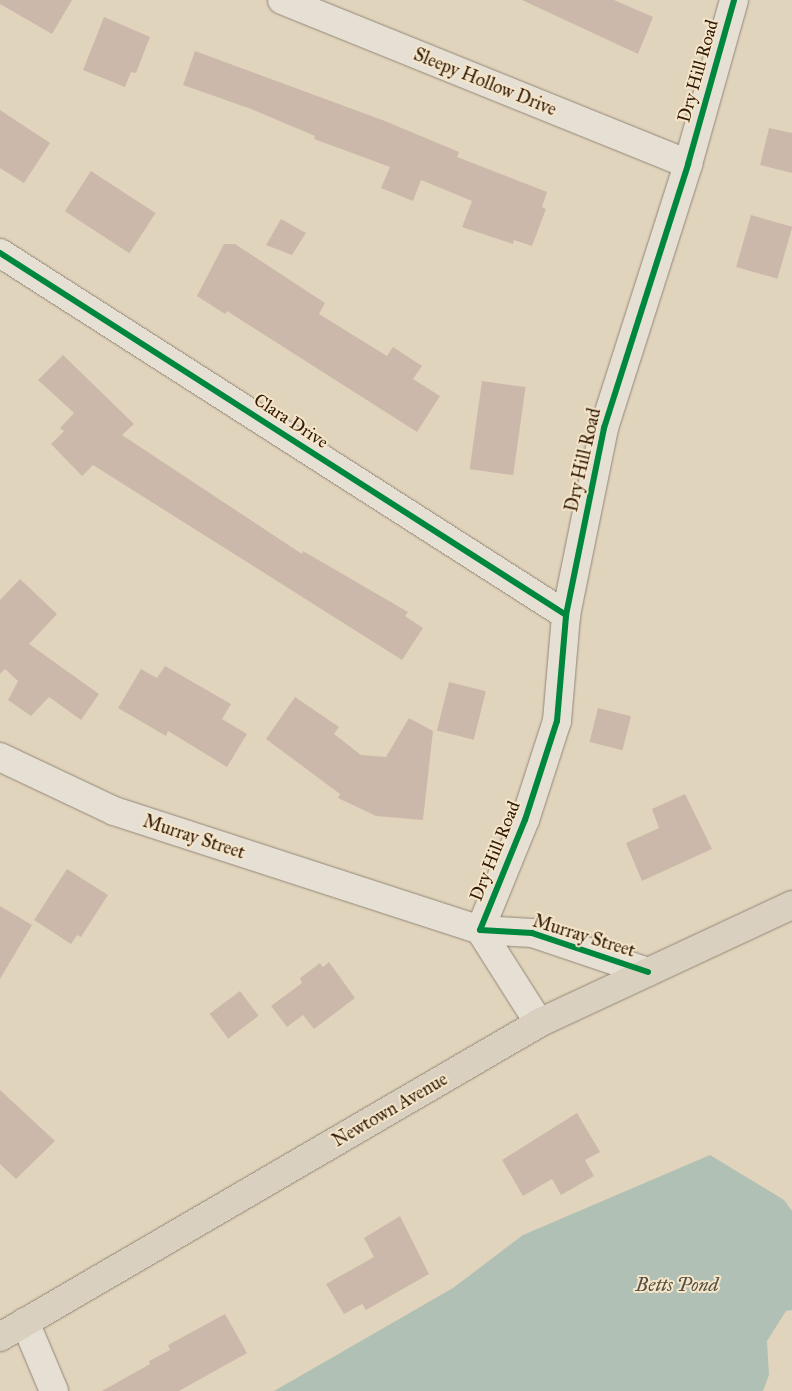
<!DOCTYPE html>
<html>
<head>
<meta charset="utf-8">
<style>
  body { margin:0 }
  #map { position:relative; width:792px; height:1391px; overflow:hidden; background:#e1d4bc; font-family:"IM FELL Great Primer",serif }
  div>[style] { position:absolute }
  [style*='--x'] { left:calc(var(--x)*1px); top:calc(var(--y)*1px); width:calc(var(--w)*1px); rotate:calc(var(--a)*1deg) }
  .water>* { inset:0; background:#b1c0b5 }
  .building>* { inset:0; background:#ccb8aa; transform-origin:0 0 }
  .roads { filter:drop-shadow(0 0 1px #928778) drop-shadow(0 0 1px #928778) }
  .minor>* { height:28px; margin:-14px; padding:0 14px; transform-origin:14px; border-radius:14px; background:#e6e0d4 }
  .major>* { height:28px; margin:-14px; padding:0 14px; transform-origin:14px; border-radius:14px; background:#dad0bf }
  .cycleway>* { height:6px; margin:-3px; padding:0 3px; transform-origin:3px; border-radius:3px; background:#00873e }
  span { translate:-50% -50%; white-space:nowrap; text-align:center; line-height:1.15; -webkit-text-stroke:4px #f5e6ca; paint-order:stroke }
  .street-label { font-size:18px; color:#311806 }
  .water-label { font-size:19px; color:#565042; font-style:italic }
</style>
</head>
<body>
<div id="map">
  <div class="water">
    <i style="clip-path:polygon(710px 1155px,784px 1200px,792px 1211px,792px 1310px,786px 1311px,767px 1341px,769px 1375px,763px 1391px,274px 1391px,453px 1288px,523px 1235px)"></i>
  </div>
  <div class="building">
    <i style="clip-path:polygon(0 0,72px 0,52px 34px,0 4px)"></i>
    <i style="clip-path:polygon(522px 0,614px 0,653px 17px,638px 54px)"></i>
    <i style="clip-path:polygon(104px 17px,150px 37px,136px 73px,131px 72px,125px 87px,83px 70px)"></i>
    <i style="clip-path:polygon(195px 51px,385px 121px,459px 152px,457px 157px,547px 192px,542px 207px,546px 209px,532px 246px,514px 240px,513px 244px,462px 227px,472px 201px,421px 180px,413px 201px,381px 188px,390px 167px,314px 139px,315px 136px,251px 109px,183px 85px)"></i>
    <i style="clip-path:polygon(0 110px,50px 143px,24px 183px,0 168px)"></i>
    <i style="clip-path:polygon(769px 128px,792px 133px,792px 173px,760px 165px)"></i>
    <i style="left:91px;top:171px;width:77px;height:48px;rotate:33deg"></i>
    <i style="left:751px;top:215px;width:43px;height:54px;rotate:16deg"></i>
    <i style="clip-path:polygon(281px 219px,306px 233px,292px 255px,266px 245px)"></i>
    <i style="clip-path:polygon(224px 244px,235px 244px,325px 303px,319px 314px,387px 356px,393px 347px,422px 366px,413px 379px,440px 396px,417px 432px,227px 311px,225px 314px,197px 296px)"></i>
    <i style="clip-path:polygon(63px 355px,134px 424px,122px 435px,302px 554px,303px 551px,408px 612px,405px 616px,423px 628px,402px 660px,93px 465px,82px 476px,51px 444px,64px 431px,60px 428px,74px 413px,38px 380px)"></i>
    <i style="left:482px;top:381px;width:44px;height:89px;rotate:8deg"></i>
    <i style="clip-path:polygon(20px 579px,57px 614px,29px 644px,99px 694px,81px 720px,49px 697px,31px 716px,8px 700px,18px 681px,5px 669px,0 674px,0 600px)"></i>
    <i style="clip-path:polygon(165px 666px,231px 704px,222px 719px,247px 734px,227px 767px,168px 731px,166px 736px,118px 708px,141px 669px,157px 678px)"></i>
    <i style="left:449px;top:682px;width:38px;height:50px;rotate:14deg"></i>
    <i style="clip-path:polygon(295px 697px,339px 727px,334px 734px,361px 755px,386px 757px,409px 718px,433px 731px,423px 820px,376px 816px,338px 798px,340px 794px,266px 739px)"></i>
    <i style="left:598px;top:708px;width:34px;height:35px;rotate:14deg"></i>
    <i style="clip-path:polygon(685px 794px,712px 849px,642px 881px,626px 843px,659px 828px,652px 809px)"></i>
    <i style="clip-path:polygon(67px 869px,108px 895px,81px 937px,77px 935px,71px 944px,34px 920px)"></i>
    <i style="clip-path:polygon(0 906px,32px 925px,0 979px)"></i>
    <i style="clip-path:polygon(329px 962px,355px 998px,314px 1029px,303px 1015px,287px 1027px,271px 1006px,302px 983px,300px 978px,320px 963px,323px 967px)"></i>
    <i style="left:240px;top:991px;width:31px;height:38px;rotate:53deg"></i>
    <i style="clip-path:polygon(0 1090px,55px 1141px,16px 1179px,0 1164px)"></i>
    <i style="clip-path:polygon(577px 1113px,600px 1152px,585px 1160px,594px 1176px,561px 1195px,552px 1179px,523px 1196px,502px 1160px)"></i>
    <i style="clip-path:polygon(400px 1216px,429px 1274px,366px 1310px,362px 1304px,344px 1314px,326px 1284px,374px 1257px,364px 1238px)"></i>
    <i style="clip-path:polygon(225px 1314px,247px 1353px,179px 1391px,102px 1391px,150px 1364px,149px 1361px,170px 1350px,168px 1345px)"></i>
  </div>
  <div class="roads">
    <div class="minor">
      <i style="--x:282;--y:0;--w:438;--a:22"></i>
      <i style="--x:0;--y:253;--w:672;--a:32.6"></i>
      <i style="--x:0;--y:757;--w:126;--a:25.3"></i>
      <i style="--x:114;--y:811;--w:385;--a:18"></i>
      <i style="--x:480;--y:930;--w:110;--a:57.6"></i>
      <i style="--x:648;--y:972;--w:122;--a:-161.4"></i>
      <i style="--x:532;--y:933;--w:52;--a:-176.7"></i>
      <i style="--x:480;--y:930;--w:119;--a:-67.8"></i>
      <i style="--x:525;--y:820;--w:104;--a:-72.1"></i>
      <i style="--x:557;--y:721;--w:106;--a:-85.1"></i>
      <i style="--x:566;--y:615;--w:191;--a:-78.5"></i>
      <i style="--x:604;--y:428;--w:277;--a:-72.3"></i>
      <i style="--x:688;--y:164;--w:170;--a:-74.3"></i>
      <i style="--x:25;--y:1322;--w:75;--a:67.2"></i>
    </div>
    <div class="major">
      <i style="--x:0;--y:1337;--w:624;--a:-30.22"></i>
      <i style="--x:539;--y:1023;--w:279;--a:-25"></i>
    </div>
  </div>
  <div class="cycleway">
    <i style="--x:0;--y:253;--w:672;--a:32.6"></i>
    <i style="--x:648;--y:972;--w:122;--a:-161.4"></i>
    <i style="--x:532;--y:933;--w:52;--a:-176.7"></i>
    <i style="--x:480;--y:930;--w:119;--a:-67.8"></i>
    <i style="--x:525;--y:820;--w:104;--a:-72.1"></i>
    <i style="--x:557;--y:721;--w:106;--a:-85.1"></i>
    <i style="--x:566;--y:615;--w:191;--a:-78.5"></i>
    <i style="--x:604;--y:428;--w:277;--a:-72.3"></i>
    <i style="--x:688;--y:164;--w:170;--a:-74.3"></i>
  </div>
  <div class="street-label">
    <span style="left:698px;top:71px;rotate:-74deg">Dry Hill Road</span>
    <span style="left:485px;top:82px;rotate:22deg">Sleepy Hollow Drive</span>
    <span style="left:291px;top:421px;rotate:33deg">Clara Drive</span>
    <span style="left:583px;top:460px;rotate:-77deg">Dry Hill Road</span>
    <span style="left:194px;top:837px;rotate:18deg">Murray Street</span>
    <span style="left:495px;top:851px;rotate:-68deg">Dry Hill Road</span>
    <span style="left:584px;top:936px;rotate:17deg">Murray Street</span>
    <span style="left:390px;top:1110px;rotate:-30deg">Newtown Avenue</span>
  </div>
  <div class="water-label">
    <span style="left:677px;top:1285px">Betts Pond</span>
  </div>
</div>
</body>
</html>
